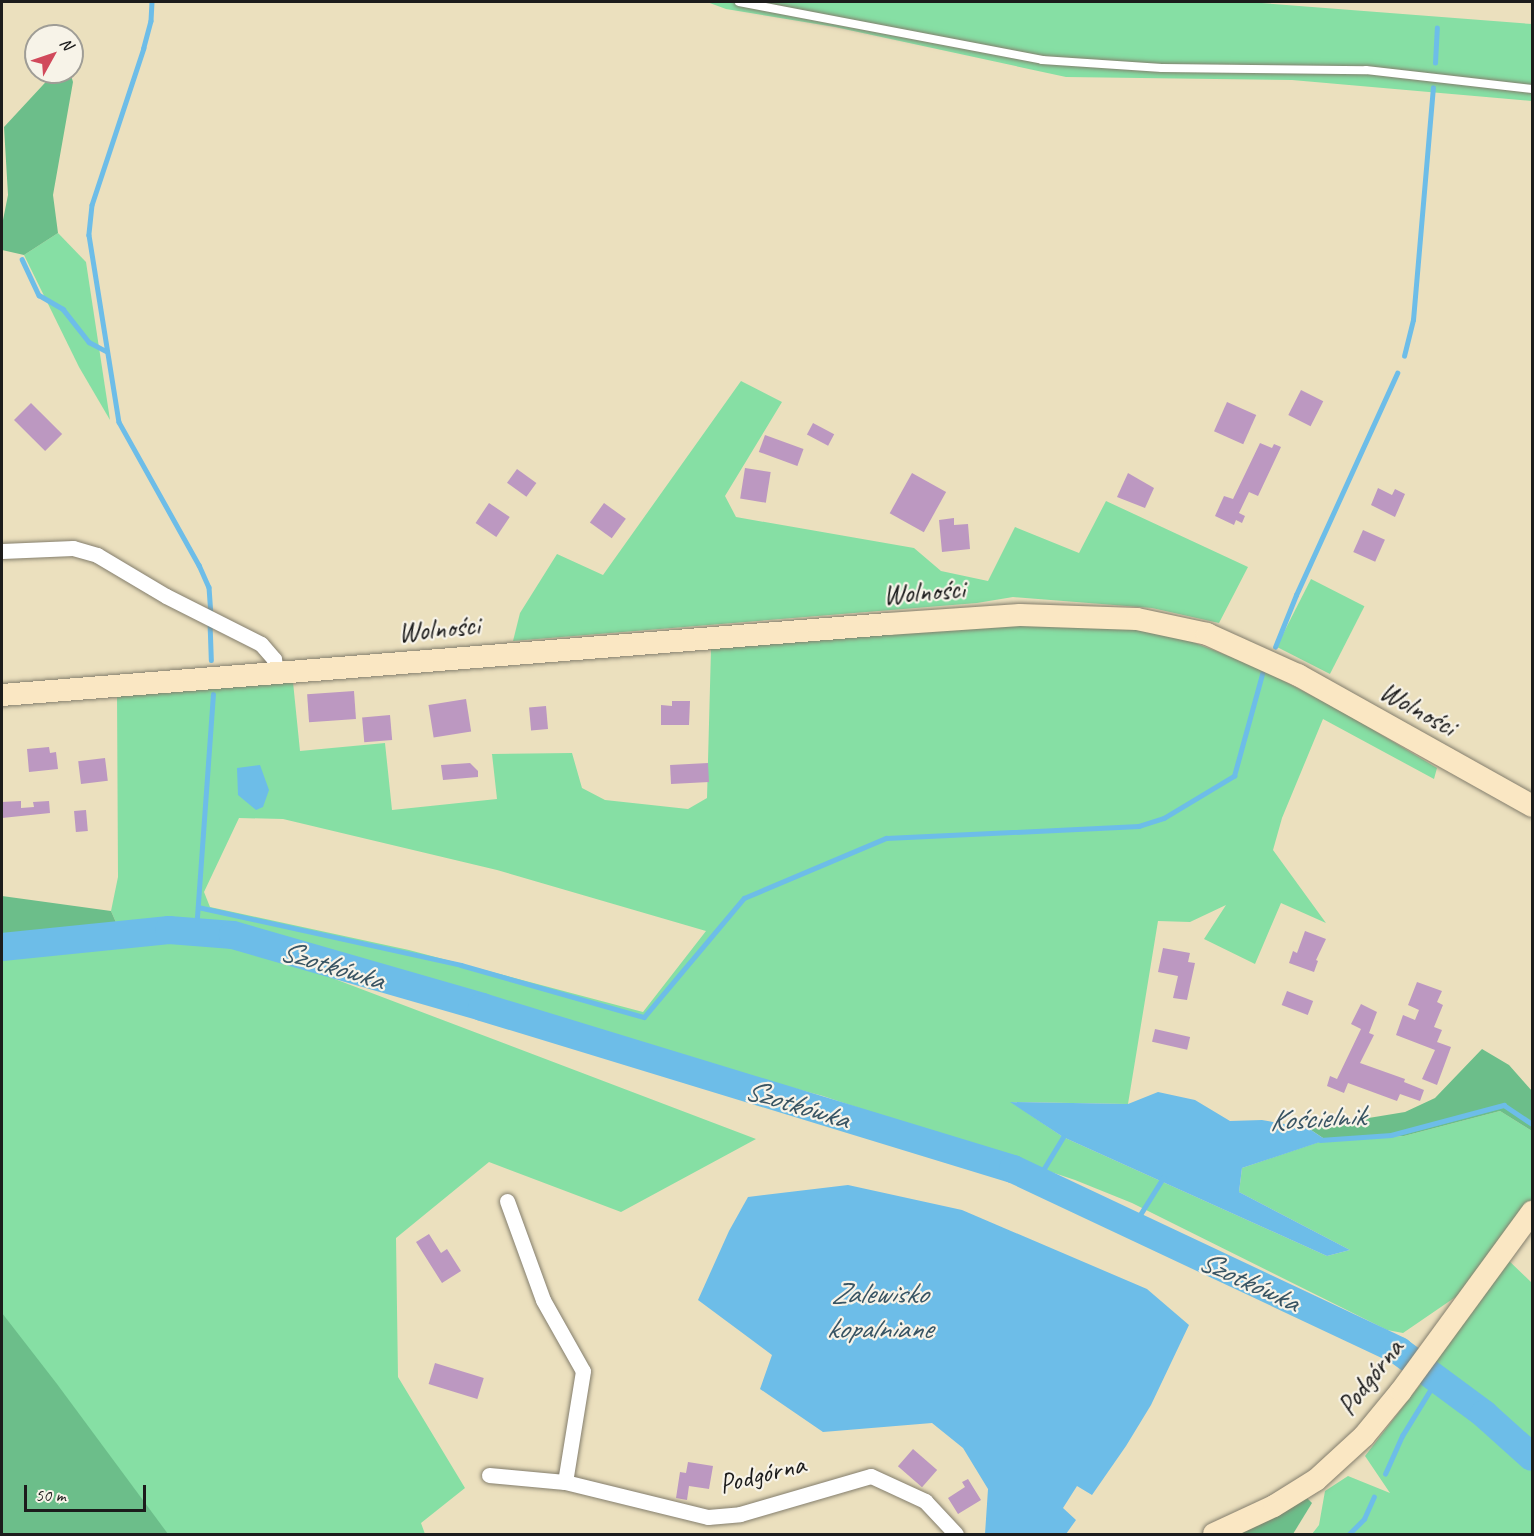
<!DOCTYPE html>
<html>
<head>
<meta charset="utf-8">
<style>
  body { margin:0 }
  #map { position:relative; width:1534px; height:1536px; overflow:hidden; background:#ebe0be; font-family:Caveat,sans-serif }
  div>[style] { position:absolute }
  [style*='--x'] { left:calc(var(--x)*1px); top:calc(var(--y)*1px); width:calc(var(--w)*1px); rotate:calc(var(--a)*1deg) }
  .green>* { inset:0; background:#86dfa4; transform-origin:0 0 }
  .forest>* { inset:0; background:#6cbe8a }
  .water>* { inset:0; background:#6dbde8 }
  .stream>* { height:4.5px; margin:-2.25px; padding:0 2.25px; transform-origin:2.25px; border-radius:2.25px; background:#6dbde8 }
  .river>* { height:28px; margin:-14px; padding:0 14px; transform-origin:14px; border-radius:14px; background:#6dbde8 }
  .building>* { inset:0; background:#bc98c1; transform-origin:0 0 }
  .roads { filter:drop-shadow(0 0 2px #847e6d) drop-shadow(0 0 2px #847e6d) }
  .lane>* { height:8px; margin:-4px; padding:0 4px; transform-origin:4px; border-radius:4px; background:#fff }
  .street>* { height:15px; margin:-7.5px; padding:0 7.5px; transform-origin:7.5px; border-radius:7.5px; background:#fff }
  .secondary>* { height:22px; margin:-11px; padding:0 11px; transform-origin:11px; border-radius:11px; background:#fae7c3 }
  span { translate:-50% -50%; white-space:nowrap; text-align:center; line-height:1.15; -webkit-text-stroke:4.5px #f7f3e8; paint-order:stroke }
  .street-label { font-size:28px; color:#1c1c1c }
  .water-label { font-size:30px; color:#385463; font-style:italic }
  .frame { position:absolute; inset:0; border:3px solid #1c1c1c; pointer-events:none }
  .north { position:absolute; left:24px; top:24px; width:60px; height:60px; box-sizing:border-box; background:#f7f3e8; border:2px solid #9f9d96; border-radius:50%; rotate:50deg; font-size:16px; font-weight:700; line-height:24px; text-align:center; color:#1c1c1c }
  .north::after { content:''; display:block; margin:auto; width:21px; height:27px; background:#d1495b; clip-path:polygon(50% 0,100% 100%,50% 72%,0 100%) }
  .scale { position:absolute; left:24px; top:1485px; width:122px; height:27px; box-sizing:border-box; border:3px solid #1c1c1c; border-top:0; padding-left:8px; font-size:18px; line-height:21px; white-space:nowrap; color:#1c1c1c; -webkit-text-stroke:4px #f7f3e8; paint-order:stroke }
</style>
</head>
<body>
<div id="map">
  <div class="green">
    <i style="clip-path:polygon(707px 2px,1248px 2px,1532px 24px,1532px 101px,1292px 80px,1066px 77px,835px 27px,726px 9px)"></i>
    <i style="clip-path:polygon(58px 233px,86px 262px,110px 420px,79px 367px,24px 255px)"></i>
    <i style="clip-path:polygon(741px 381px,782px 402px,725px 496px,736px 517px,914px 548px,941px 571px,988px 581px,1015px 527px,1079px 553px,1106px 501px,1248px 567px,1219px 623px,1152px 608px,1013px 597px,977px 603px,513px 641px,520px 613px,557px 554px,603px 575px)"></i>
    <i style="left:1311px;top:579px;width:60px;height:76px;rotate:27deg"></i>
    <i style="clip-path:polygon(evenodd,1003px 625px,1124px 628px,1177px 636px,1257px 667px,1345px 713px,1437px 768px,1434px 779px,1323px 719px,1282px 818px,1273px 850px,1326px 923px,1281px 903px,1255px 964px,1204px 939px,1226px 905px,1190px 922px,1158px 921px,1128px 1104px,1011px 1102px,1063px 1137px,1327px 1256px,1350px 1250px,1239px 1192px,1242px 1168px,1319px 1142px,1404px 1136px,1500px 1111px,1532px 1131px,1532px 1201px,1457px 1296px,1403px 1333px,1387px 1330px,1132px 1203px,1075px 1180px,823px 1096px,557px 1024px,217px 926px,118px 927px,111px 911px,118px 877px,117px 695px,293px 682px,300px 751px,385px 743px,392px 810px,497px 799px,492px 754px,572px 753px,582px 788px,605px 800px,688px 809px,707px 798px,711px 649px,1003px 625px,239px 818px,283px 819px,497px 870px,706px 931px,643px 1012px,409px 950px,210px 907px,204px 892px,239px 818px)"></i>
    <i style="clip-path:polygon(123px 940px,194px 940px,261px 951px,756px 1139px,621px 1212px,489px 1162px,396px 1238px,398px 1377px,465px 1488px,421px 1523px,425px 1534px,167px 1534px,2px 1315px,2px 955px)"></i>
    <i style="clip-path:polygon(1506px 1258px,1532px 1283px,1532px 1534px,1312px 1534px,1319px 1525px,1325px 1491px,1348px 1476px,1390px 1493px,1365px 1456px,1426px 1377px)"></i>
  </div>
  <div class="forest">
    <i style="clip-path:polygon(55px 72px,70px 72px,73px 82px,53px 195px,58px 233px,24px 255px,2px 250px,2px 225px,8px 195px,4px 127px)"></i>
    <i style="clip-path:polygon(2px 896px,111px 911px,118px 927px,2px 939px)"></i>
    <i style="clip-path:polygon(1482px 1049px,1509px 1065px,1532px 1091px,1532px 1131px,1500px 1111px,1404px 1136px,1326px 1140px,1308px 1128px,1405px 1112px,1435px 1098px)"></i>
    <i style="clip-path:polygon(2px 1313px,57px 1384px,168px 1534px,2px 1534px)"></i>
    <i style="clip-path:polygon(1306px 1497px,1312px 1503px,1293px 1534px,1232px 1534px)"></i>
  </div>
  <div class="water">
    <i style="clip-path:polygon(260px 765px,269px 790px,263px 807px,256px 810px,238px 795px,237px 768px)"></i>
    <i style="clip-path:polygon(1158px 1092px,1195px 1100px,1230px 1121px,1262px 1120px,1308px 1128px,1326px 1140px,1242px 1168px,1239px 1192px,1350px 1250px,1327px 1256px,1063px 1137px,1010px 1102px,1128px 1104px)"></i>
    <i style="clip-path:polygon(848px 1185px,962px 1210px,1147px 1289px,1189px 1325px,1151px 1405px,1126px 1446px,1092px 1495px,1077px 1486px,1063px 1508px,1076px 1520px,1066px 1534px,985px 1534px,988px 1489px,963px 1448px,932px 1423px,823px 1432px,760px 1389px,772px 1355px,698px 1300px,729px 1231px,748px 1197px)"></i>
  </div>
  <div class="stream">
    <i style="--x:152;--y:2;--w:19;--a:93"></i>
    <i style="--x:151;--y:21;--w:28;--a:105"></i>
    <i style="--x:144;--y:48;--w:165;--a:108.3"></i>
    <i style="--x:92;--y:205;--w:30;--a:96"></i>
    <i style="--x:89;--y:235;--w:189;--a:80.9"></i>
    <i style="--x:119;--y:422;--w:164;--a:60.8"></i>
    <i style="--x:199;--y:565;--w:24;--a:66"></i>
    <i style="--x:209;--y:587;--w:27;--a:86"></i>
    <i style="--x:1435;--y:63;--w:35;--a:-87"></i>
    <i style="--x:22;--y:259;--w:40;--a:65"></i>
    <i style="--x:39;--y:295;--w:28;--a:30"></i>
    <i style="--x:63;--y:309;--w:42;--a:51.8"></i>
    <i style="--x:89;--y:342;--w:19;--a:28"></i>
    <i style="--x:1404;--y:356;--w:37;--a:-76"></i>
    <i style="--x:1413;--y:320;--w:233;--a:-85.1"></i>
    <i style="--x:210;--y:622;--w:38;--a:88"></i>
    <i style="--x:1275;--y:647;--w:56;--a:-68"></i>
    <i style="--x:1296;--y:595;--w:244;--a:-65.5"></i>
    <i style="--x:198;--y:907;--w:269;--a:12.4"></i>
    <i style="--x:461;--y:965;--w:190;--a:15.9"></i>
    <i style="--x:644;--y:1017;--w:155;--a:-50"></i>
    <i style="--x:744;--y:898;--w:154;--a:-22.9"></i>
    <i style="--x:886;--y:838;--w:253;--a:-2.7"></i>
    <i style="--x:1139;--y:826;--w:26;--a:-18"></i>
    <i style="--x:1164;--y:818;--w:82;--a:-31"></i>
    <i style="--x:1234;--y:776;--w:106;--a:-74.6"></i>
    <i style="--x:196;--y:931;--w:237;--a:-85.9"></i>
    <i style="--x:1320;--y:1140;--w:71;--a:-4"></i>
    <i style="--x:1391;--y:1135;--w:117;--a:-14.9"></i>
    <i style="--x:1504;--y:1105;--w:34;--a:34"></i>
    <i style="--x:1037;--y:1180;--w:50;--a:-58.8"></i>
    <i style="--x:1133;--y:1226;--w:57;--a:-58"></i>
    <i style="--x:1385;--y:1474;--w:42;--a:-65.9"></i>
    <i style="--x:1402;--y:1436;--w:67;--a:-58.4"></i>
    <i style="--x:1349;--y:1534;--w:21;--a:-45"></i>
    <i style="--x:1364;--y:1519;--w:24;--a:-66"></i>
  </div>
  <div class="river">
    <i style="--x:2;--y:947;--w:168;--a:-5.8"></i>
    <i style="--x:169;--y:930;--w:64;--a:4.5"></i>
    <i style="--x:233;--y:935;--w:259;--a:16.1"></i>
    <i style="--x:482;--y:1007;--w:555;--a:16.97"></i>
    <i style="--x:1013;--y:1169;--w:427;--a:25.2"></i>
    <i style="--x:1399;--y:1351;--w:106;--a:36.5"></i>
    <i style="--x:1484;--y:1414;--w:64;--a:41.9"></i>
  </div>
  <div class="building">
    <i style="left:1301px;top:390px;width:25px;height:28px;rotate:27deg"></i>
    <i style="left:1227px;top:402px;width:32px;height:32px;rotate:24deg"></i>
    <i style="left:31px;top:403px;width:44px;height:24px;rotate:45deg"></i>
    <i style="left:813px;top:423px;width:24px;height:13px;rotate:28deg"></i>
    <i style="left:765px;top:435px;width:41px;height:18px;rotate:20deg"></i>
    <i style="clip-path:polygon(1260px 443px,1272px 448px,1274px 444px,1281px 447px,1258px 496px,1249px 492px,1239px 513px,1245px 516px,1242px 523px,1236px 520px,1234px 525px,1215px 516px,1224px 496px,1233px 499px)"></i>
    <i style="left:745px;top:468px;width:26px;height:31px;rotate:9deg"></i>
    <i style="left:517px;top:469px;width:24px;height:17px;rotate:36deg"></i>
    <i style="left:912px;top:473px;width:39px;height:46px;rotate:29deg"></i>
    <i style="clip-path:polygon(1128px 473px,1154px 488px,1145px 508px,1117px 497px)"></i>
    <i style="clip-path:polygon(1378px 488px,1392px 495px,1395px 489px,1405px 494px,1395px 517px,1371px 505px)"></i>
    <i style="left:489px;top:503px;width:25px;height:24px;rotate:34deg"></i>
    <i style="left:604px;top:503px;width:27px;height:24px;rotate:36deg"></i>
    <i style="clip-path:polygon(954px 518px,954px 525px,968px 524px,970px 549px,942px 552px,939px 520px)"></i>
    <i style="left:1363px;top:530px;width:24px;height:24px;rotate:24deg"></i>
    <i style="left:354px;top:691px;width:28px;height:47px;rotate:86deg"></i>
    <i style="left:466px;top:699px;width:33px;height:38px;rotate:81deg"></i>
    <i style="clip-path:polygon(672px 701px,690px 701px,689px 725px,661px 725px,661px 705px,672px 706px)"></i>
    <i style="left:546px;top:706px;width:23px;height:17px;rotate:85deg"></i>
    <i style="left:390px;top:715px;width:25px;height:28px;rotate:85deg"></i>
    <i style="clip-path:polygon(49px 747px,50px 753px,56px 752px,58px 769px,29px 772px,27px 749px)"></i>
    <i style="left:105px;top:758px;width:23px;height:27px;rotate:83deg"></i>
    <i style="clip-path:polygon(470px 763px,478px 771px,478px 777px,443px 780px,441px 765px)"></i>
    <i style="left:708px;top:763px;width:19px;height:38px;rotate:87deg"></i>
    <i style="clip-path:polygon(21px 801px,21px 808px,34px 807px,33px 802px,49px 801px,50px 813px,2px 818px,2px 802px)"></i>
    <i style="left:86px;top:810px;width:21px;height:12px;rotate:85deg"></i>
    <i style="clip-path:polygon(1305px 931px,1326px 939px,1316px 960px,1318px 961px,1314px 972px,1289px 963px,1293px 951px,1297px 953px)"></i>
    <i style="clip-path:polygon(1163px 948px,1190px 953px,1188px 962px,1195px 963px,1187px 1000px,1173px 998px,1178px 976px,1158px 972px)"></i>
    <i style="clip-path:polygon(1417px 982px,1442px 991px,1437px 1002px,1443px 1005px,1434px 1027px,1442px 1030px,1437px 1042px,1451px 1047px,1437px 1085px,1422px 1079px,1435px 1050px,1396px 1035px,1403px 1015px,1415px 1020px,1419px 1010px,1408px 1005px)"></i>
    <i style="left:1287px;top:991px;width:28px;height:15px;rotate:21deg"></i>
    <i style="clip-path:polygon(1361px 1004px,1377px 1012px,1369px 1033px,1374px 1035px,1360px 1063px,1405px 1079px,1404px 1082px,1424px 1090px,1420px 1101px,1400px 1094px,1397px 1101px,1348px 1083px,1344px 1093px,1327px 1086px,1330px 1076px,1337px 1079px,1361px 1029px,1351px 1024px)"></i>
    <i style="left:1155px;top:1029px;width:36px;height:13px;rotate:13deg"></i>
    <i style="clip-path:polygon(429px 1234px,441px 1253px,447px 1249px,461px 1271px,442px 1283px,416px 1242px)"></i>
    <i style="left:435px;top:1363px;width:51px;height:22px;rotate:17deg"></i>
    <i style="left:913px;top:1449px;width:32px;height:23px;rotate:41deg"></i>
    <i style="clip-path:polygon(688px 1462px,713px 1466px,709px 1489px,689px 1486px,687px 1500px,676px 1498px,680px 1472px,686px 1473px)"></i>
    <i style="clip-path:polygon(968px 1479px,981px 1500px,958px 1514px,948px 1498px,965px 1487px,962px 1482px)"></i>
  </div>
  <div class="roads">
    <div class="lane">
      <i style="--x:739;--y:2;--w:309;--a:10.8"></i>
      <i style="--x:1042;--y:60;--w:120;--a:3.8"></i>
      <i style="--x:1162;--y:68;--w:204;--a:0.6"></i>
      <i style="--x:1366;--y:70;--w:167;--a:6.5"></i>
    </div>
    <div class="street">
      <i style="--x:2;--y:551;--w:71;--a:-2.4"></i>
      <i style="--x:73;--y:548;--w:25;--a:16"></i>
      <i style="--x:97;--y:555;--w:80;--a:30.7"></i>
      <i style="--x:166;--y:596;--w:106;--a:26.8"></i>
      <i style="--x:261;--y:644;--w:20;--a:49"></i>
      <i style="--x:274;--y:659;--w:12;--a:81"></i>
      <i style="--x:507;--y:1201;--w:105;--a:70"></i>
      <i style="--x:543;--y:1300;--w:81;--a:60.6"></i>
      <i style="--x:583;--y:1371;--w:112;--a:99.2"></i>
      <i style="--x:489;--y:1475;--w:76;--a:5.3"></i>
      <i style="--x:565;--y:1482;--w:147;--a:13.8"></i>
      <i style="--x:708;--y:1517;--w:32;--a:-5"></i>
      <i style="--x:740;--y:1514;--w:136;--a:-16.2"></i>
      <i style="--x:871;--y:1476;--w:60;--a:24.8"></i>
      <i style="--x:925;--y:1501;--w:45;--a:46.8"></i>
    </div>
    <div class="secondary">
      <i style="--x:2;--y:695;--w:889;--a:-4.58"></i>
      <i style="--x:888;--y:624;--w:132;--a:-3.9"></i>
      <i style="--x:1020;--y:615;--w:117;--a:2"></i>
      <i style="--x:1137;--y:619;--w:72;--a:12.1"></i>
      <i style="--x:1207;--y:634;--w:100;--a:24.3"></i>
      <i style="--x:1298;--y:675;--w:268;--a:29.2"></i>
      <i style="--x:1214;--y:1534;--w:66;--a:-25"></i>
      <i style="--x:1274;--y:1506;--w:49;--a:-31.8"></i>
      <i style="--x:1316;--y:1480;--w:65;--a:-42.5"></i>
      <i style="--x:1364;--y:1436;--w:58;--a:-50.6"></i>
      <i style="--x:1401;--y:1391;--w:222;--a:-53.8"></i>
    </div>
  </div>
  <div class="street-label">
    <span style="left:924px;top:592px;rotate:-4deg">Wolności</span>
    <span style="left:439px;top:629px;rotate:-5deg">Wolności</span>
    <span style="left:1418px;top:709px;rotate:30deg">Wolności</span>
    <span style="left:1370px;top:1377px;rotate:-52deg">Podgórna</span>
    <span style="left:762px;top:1474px;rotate:-14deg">Podgórna</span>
  </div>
  <div class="water-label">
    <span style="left:332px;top:965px;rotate:17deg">Szotkówka</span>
    <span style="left:797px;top:1104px;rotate:17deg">Szotkówka</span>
    <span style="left:1317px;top:1118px;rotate:-3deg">Kościelnik</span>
    <span style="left:1249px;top:1281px;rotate:25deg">Szotkówka</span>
    <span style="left:879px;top:1310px">Zalewisko<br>kopalniane</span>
  </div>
  <div class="frame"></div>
  <div class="north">N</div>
  <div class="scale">50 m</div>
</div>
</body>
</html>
